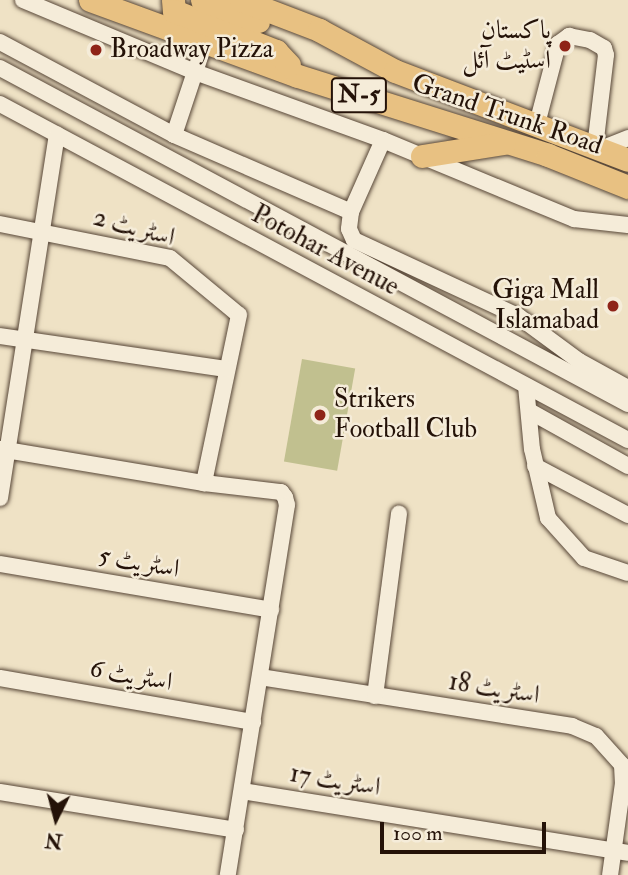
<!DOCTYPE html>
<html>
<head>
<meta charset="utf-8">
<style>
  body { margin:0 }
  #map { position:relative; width:628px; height:875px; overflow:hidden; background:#efe2c5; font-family:"IM FELL Double Pica",Amiri,serif }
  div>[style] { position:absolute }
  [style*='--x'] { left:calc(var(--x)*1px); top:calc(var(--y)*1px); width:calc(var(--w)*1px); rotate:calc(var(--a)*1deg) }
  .green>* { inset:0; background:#c1c08f; transform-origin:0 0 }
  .roads { filter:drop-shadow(0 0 2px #574637) drop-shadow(0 0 2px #574637) }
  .minor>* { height:16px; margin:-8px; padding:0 8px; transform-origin:8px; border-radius:8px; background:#f5ecd9 }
  .highway>* { height:23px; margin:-11.5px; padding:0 11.5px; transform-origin:11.5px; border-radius:11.5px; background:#e8c182 }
  .dots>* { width:19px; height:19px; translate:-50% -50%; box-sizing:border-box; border:4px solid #f5ecd9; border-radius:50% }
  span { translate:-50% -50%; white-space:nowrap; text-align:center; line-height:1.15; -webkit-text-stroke:5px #f5ecd9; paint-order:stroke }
  .shield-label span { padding:2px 5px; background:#f5ecd9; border:2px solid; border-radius:5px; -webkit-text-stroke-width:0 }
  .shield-label { font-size:24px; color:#241208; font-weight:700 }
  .poi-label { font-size:26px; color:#241208 }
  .right { translate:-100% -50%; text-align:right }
  .left { translate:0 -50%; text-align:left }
  .street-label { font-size:26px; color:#241208 }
  .north { position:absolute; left:21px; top:784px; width:70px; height:70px; -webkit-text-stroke:5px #f5ecd9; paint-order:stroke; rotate:186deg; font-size:19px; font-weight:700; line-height:28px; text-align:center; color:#241208 }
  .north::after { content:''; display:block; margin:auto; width:24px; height:32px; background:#241208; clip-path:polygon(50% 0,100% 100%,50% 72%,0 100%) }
  .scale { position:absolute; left:380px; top:822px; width:166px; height:32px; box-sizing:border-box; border:4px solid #241208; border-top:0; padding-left:9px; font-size:21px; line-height:24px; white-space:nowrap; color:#241208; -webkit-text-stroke:5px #f5ecd9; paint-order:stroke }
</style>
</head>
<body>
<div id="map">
  <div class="green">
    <i style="left:302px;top:359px;width:54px;height:104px;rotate:10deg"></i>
  </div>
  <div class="roads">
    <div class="minor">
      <i style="--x:23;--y:0;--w:186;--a:22.7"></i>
      <i style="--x:195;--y:72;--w:200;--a:19.9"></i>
      <i style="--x:383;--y:140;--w:207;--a:22.5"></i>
      <i style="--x:574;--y:219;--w:54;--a:6.3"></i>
      <i style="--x:0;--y:42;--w:197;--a:28.1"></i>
      <i style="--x:174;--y:135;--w:193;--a:23.5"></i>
      <i style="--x:0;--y:68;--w:712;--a:28.15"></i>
      <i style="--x:0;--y:104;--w:712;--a:28.15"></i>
      <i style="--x:537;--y:124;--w:83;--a:-75.3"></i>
      <i style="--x:558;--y:44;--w:14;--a:-36"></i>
      <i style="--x:569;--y:36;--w:21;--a:11"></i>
      <i style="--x:590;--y:40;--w:16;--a:30"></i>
      <i style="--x:604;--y:48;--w:7;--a:74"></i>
      <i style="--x:606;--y:55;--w:93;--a:96.8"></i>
      <i style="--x:174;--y:135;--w:98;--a:-71.6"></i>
      <i style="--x:383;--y:140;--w:79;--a:114"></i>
      <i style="--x:351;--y:212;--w:17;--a:97"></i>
      <i style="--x:349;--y:229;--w:12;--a:66"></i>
      <i style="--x:354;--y:240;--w:181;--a:24.9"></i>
      <i style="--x:518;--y:316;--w:76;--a:36.4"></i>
      <i style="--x:579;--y:361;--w:56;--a:28.9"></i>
      <i style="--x:601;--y:149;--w:29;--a:-22"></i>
      <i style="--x:0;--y:224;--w:173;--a:11.3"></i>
      <i style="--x:170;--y:258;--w:89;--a:39.6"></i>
      <i style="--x:239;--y:315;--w:172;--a:101.8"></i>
      <i style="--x:0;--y:336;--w:229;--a:8.3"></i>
      <i style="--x:526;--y:386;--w:63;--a:84.6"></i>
      <i style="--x:532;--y:449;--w:71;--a:76.9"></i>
      <i style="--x:548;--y:518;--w:54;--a:48"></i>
      <i style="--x:584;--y:558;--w:46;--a:18.8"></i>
      <i style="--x:531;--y:412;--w:111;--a:29.1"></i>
      <i style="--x:0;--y:449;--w:207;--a:9.5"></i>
      <i style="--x:204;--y:483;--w:78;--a:6.7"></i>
      <i style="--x:281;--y:492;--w:6;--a:51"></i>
      <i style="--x:285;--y:497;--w:8;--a:76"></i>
      <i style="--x:287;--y:505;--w:375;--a:99.1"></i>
      <i style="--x:535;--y:466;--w:105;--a:27.8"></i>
      <i style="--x:0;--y:498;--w:368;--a:-81.1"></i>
      <i style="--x:0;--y:564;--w:275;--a:9.6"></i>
      <i style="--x:260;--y:677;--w:316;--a:8.9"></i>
      <i style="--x:572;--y:726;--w:26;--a:23"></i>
      <i style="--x:596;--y:736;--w:39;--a:48"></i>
      <i style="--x:622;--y:765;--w:18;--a:87"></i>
      <i style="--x:623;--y:783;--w:93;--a:98"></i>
      <i style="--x:0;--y:678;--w:257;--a:9.9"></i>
      <i style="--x:375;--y:696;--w:184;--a:-82.5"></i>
      <i style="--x:242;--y:791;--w:391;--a:9.1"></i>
      <i style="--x:0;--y:792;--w:239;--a:9.1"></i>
    </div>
    <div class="highway">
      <i style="--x:90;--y:0;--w:221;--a:20.1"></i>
      <i style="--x:298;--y:76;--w:262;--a:17.5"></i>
      <i style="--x:548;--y:155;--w:86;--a:21.8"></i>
      <i style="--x:173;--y:0;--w:11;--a:85"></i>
      <i style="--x:174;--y:11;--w:110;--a:21.4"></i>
      <i style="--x:276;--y:51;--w:19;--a:47"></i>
      <i style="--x:202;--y:0;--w:60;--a:20.6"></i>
      <i style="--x:241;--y:0;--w:84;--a:21"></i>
      <i style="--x:319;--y:30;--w:86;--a:28.3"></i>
      <i style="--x:395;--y:71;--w:249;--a:20.9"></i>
      <i style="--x:422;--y:156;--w:83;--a:-9"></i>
    </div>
  </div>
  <div class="dots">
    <i style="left:565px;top:46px;background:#8f2418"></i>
    <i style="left:96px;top:50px;background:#8f2418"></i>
    <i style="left:613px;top:306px;background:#8f2418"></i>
    <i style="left:320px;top:415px;background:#8f2418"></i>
  </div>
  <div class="shield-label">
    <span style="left:359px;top:95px">N-5</span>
  </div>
  <div class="poi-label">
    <span class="right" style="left:551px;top:46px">پاکستان<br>اسٹیٹ آئل</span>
    <span class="left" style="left:110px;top:50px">Broadway Pizza</span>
    <span class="right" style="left:599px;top:306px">Giga Mall<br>Islamabad</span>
    <span class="left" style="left:334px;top:415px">Strikers<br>Football Club</span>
  </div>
  <div class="street-label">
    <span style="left:507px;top:115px;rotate:19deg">Grand Trunk Road</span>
    <span style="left:134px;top:228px;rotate:15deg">اسٹریٹ 2</span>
    <span style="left:325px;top:251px;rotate:28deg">Potohar Avenue</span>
    <span style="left:139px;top:563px;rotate:10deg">اسٹریٹ 5</span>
    <span style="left:131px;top:676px;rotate:10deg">اسٹریٹ 6</span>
    <span style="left:494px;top:689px;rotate:9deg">اسٹریٹ 18</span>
    <span style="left:335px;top:781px;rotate:9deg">اسٹریٹ 17</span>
  </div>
  <div class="north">N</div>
  <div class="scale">100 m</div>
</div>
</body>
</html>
